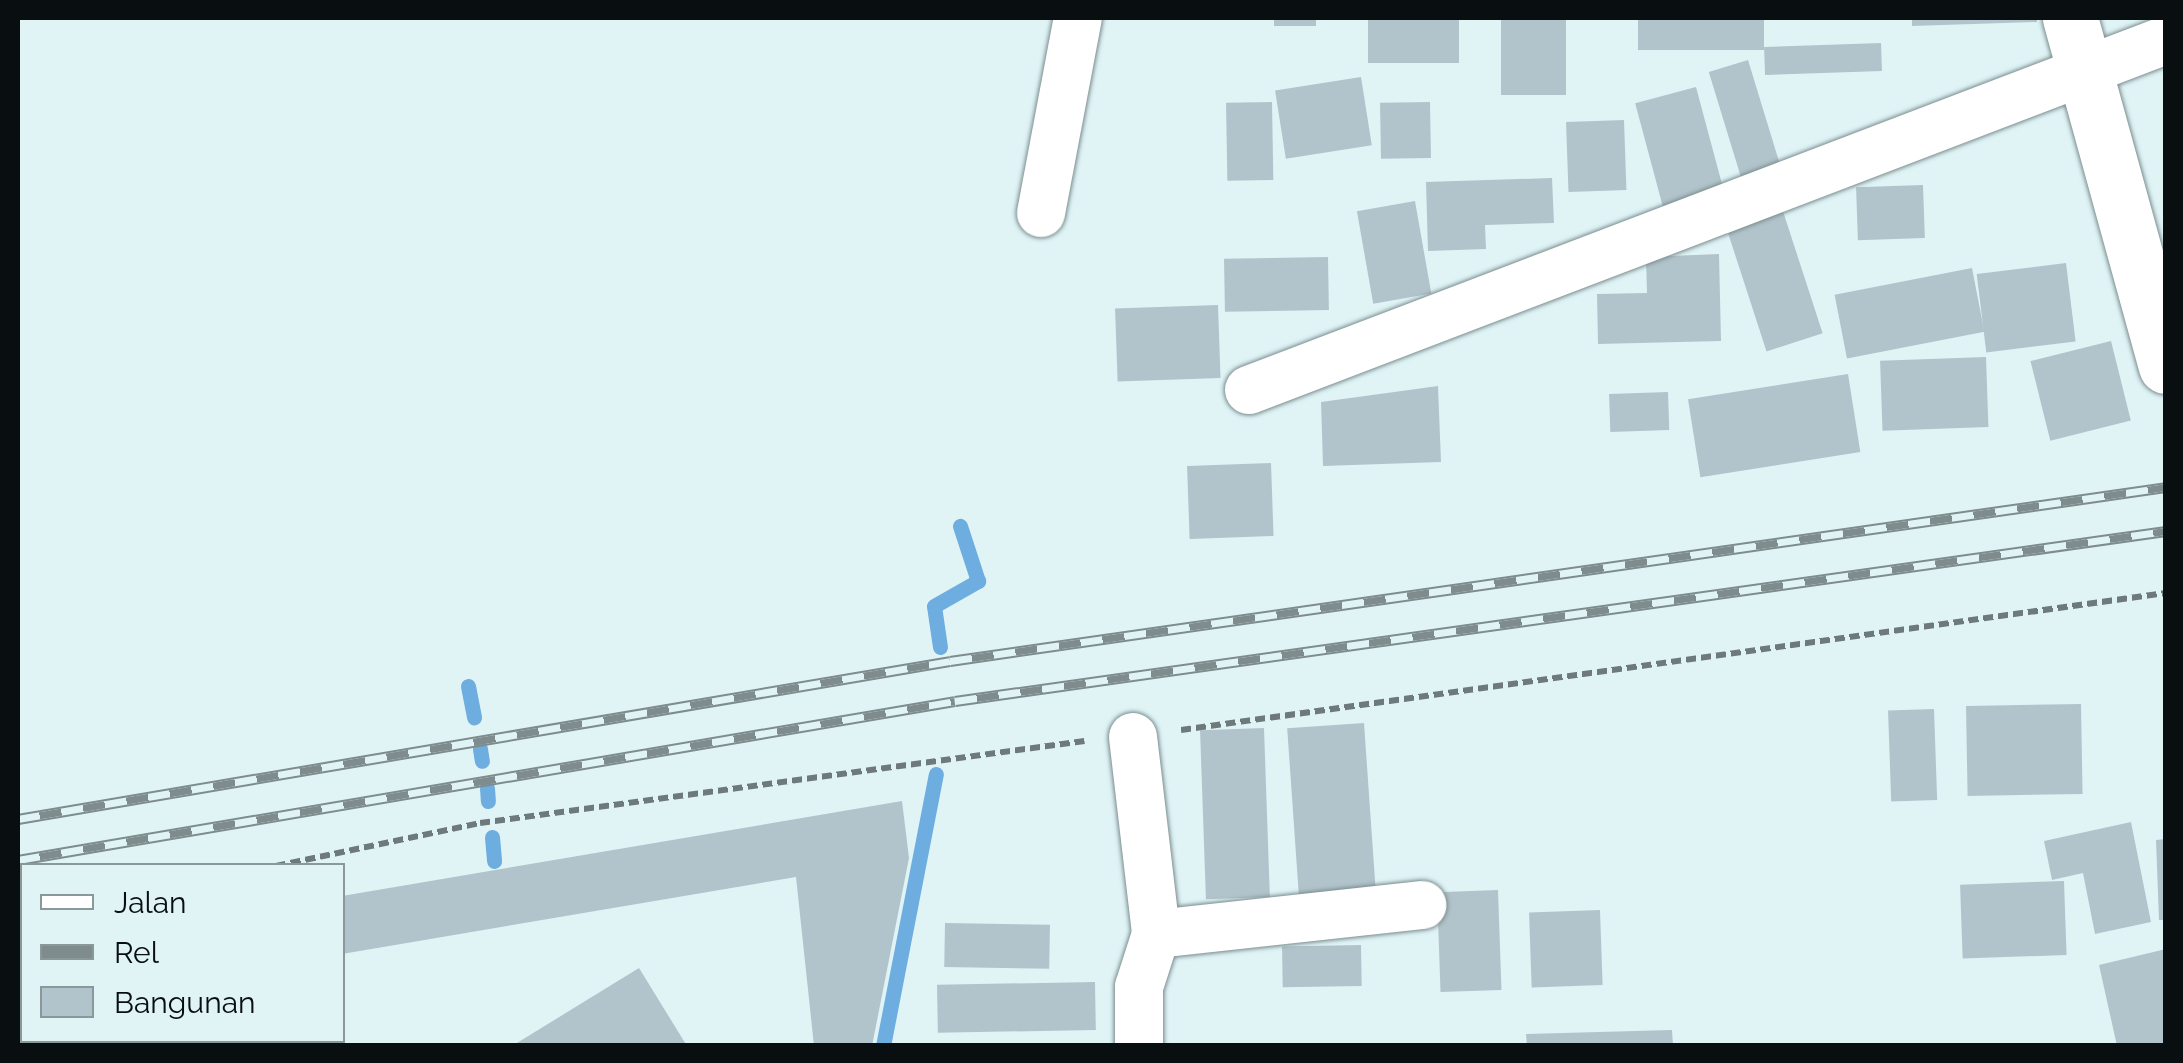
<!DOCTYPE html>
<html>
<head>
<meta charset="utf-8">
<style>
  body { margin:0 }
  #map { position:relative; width:2183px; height:1063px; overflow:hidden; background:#e0f4f6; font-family:Raleway,sans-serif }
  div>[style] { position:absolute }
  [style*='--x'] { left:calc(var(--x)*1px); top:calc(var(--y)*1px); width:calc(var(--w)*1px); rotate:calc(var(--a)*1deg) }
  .stream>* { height:15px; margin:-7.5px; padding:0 7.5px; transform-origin:7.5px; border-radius:7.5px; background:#6dade0 }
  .building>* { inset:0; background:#b2c4cb; transform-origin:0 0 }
  .path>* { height:6px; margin-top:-3px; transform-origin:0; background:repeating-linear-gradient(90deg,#6d797b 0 10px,transparent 0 15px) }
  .roads { filter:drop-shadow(0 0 2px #7b8d8f) drop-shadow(0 0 2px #7b8d8f) }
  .street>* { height:48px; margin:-24px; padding:0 24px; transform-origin:24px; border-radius:24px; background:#fff }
  .secondary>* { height:55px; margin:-27.5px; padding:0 27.5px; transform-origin:27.5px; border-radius:27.5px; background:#fff }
  .rail>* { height:11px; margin-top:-5.5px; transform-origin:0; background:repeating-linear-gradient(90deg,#e0f4f6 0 22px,#7f8c8e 0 44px); box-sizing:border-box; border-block:2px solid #7f8c8e }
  span { translate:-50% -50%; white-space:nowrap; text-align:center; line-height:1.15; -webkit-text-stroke:10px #e0f4f6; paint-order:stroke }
  .frame { position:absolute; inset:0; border:20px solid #090f10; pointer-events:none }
  .legend { position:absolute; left:20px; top:863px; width:325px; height:180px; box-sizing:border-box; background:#e0f4f6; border:2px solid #8a989a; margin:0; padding:12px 18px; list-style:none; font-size:30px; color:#090f10 }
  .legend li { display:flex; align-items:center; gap:20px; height:50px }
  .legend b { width:50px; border:2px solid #8a989a }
</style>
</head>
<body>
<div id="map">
  <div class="stream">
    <i style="--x:940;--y:647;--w:41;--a:-98.3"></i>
    <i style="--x:934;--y:606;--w:51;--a:-29.6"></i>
    <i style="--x:978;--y:581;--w:58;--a:-108.1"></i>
    <i style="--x:468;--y:686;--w:32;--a:79"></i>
    <i style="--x:480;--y:749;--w:12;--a:81"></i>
    <i style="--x:487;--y:788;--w:13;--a:86"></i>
    <i style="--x:492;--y:837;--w:24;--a:85"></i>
    <i style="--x:883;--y:1046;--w:277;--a:-79"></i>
  </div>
  <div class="building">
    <i style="left:1274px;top:18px;width:42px;height:8px"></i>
    <i style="left:1368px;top:18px;width:91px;height:45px"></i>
    <i style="left:1501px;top:18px;width:65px;height:77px"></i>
    <i style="left:1638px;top:18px;width:126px;height:32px"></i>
    <i style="clip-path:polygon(1912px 18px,2037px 18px,2037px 22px,1912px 26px)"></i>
    <i style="left:1881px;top:43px;width:28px;height:117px;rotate:88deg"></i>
    <i style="left:1748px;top:60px;width:109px;height:41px;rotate:73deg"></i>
    <i style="left:1361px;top:77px;width:69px;height:87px;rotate:81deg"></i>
    <i style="left:1696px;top:87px;width:109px;height:63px;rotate:75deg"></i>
    <i style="left:1272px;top:102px;width:78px;height:46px;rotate:89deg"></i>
    <i style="left:1430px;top:102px;width:56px;height:50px;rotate:89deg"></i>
    <i style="left:1624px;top:120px;width:70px;height:58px;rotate:88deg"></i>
    <i style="clip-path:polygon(1552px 178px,1554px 223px,1485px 225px,1486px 249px,1428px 251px,1426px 182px)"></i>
    <i style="left:1923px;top:185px;width:53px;height:67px;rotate:88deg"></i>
    <i style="left:1415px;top:201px;width:94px;height:59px;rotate:80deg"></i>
    <i style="left:1780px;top:202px;width:138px;height:59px;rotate:72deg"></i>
    <i style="clip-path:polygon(1719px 254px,1721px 341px,1598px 344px,1597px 294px,1647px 293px,1646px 257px)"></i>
    <i style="left:1328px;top:257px;width:53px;height:104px;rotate:89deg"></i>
    <i style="left:2066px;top:263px;width:79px;height:90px;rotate:83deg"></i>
    <i style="left:1972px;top:268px;width:65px;height:140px;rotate:79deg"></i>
    <i style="left:1218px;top:305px;width:73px;height:103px;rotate:88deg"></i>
    <i style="left:2111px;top:341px;width:82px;height:83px;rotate:76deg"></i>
    <i style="left:1986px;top:357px;width:70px;height:106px;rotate:88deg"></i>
    <i style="left:1848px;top:374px;width:79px;height:162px;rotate:81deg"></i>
    <i style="clip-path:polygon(1438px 386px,1441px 462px,1323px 466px,1321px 402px)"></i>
    <i style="left:1668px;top:392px;width:38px;height:59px;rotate:88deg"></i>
    <i style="left:1271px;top:463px;width:73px;height:84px;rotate:88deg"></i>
    <i style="left:2081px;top:704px;width:90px;height:115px;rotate:89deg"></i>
    <i style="left:1934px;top:709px;width:91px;height:46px;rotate:88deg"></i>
    <i style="left:1364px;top:723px;width:170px;height:77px;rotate:86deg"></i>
    <i style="left:1264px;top:728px;width:169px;height:64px;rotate:88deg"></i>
    <i style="clip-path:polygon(902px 801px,909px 858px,872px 1046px,814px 1046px,796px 877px,342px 954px,342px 896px)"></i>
    <i style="clip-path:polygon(2131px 822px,2151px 922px,2095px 934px,2083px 873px,2052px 880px,2044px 841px)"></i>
    <i style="clip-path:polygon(2166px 839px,2166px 920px,2159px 920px,2156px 840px)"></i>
    <i style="left:2064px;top:881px;width:74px;height:104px;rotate:88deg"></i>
    <i style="left:1498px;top:890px;width:100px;height:61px;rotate:88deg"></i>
    <i style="left:1600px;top:910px;width:75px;height:71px;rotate:88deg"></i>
    <i style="left:945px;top:923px;width:105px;height:44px;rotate:1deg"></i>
    <i style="left:1361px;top:945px;width:41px;height:79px;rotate:89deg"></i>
    <i style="clip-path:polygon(2166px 949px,2166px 1046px,2117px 1046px,2099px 965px)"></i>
    <i style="clip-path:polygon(639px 968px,687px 1046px,512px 1046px)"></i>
    <i style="left:1095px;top:982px;width:48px;height:158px;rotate:89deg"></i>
    <i style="clip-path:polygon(1672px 1030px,1673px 1046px,1527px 1046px,1526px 1034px)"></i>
  </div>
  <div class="path">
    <i style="--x:1181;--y:730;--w:994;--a:-7.92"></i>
    <i style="--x:276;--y:866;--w:208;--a:-11.9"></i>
    <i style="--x:480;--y:823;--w:610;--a:-7.73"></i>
    <i style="--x:18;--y:925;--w:4;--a:-14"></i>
  </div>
  <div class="roads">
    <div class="street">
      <i style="--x:1041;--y:213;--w:198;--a:-79.3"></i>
      <i style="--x:1249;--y:390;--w:982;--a:-20.89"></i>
      <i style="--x:1133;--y:737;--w:198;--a:83.3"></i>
      <i style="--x:1156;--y:934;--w:56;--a:107.8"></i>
      <i style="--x:1139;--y:987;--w:59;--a:90"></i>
      <i style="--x:1156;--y:934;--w:268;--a:-6.2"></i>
    </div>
    <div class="secondary">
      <i style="--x:2070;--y:18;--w:361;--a:74.6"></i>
    </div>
  </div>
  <div class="rail">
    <i style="--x:18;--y:819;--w:945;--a:-9.62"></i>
    <i style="--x:950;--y:661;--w:1228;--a:-8.14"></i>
    <i style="--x:18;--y:860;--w:950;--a:-9.63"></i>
    <i style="--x:955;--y:701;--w:1223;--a:-7.99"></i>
  </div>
  <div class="frame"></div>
  <ul class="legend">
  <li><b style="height:12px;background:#fff"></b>Jalan</li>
  <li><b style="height:12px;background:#7f8c8e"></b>Rel</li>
  <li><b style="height:28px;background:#b2c4cb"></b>Bangunan</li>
  </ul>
</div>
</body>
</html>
